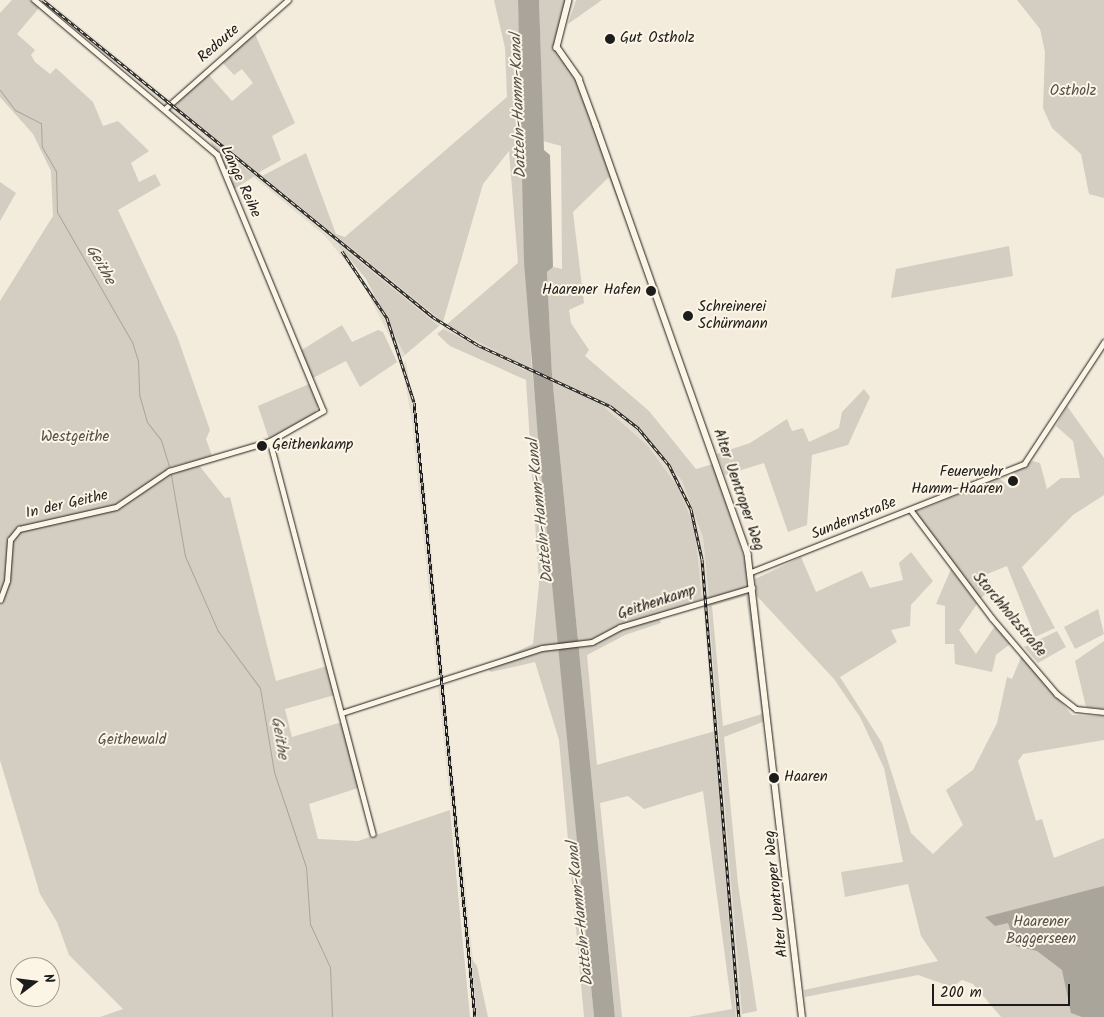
<!DOCTYPE html>
<html>
<head>
<meta charset="utf-8">
<style>
  body { margin:0 }
  #map { position:relative; width:1104px; height:1017px; overflow:hidden; background:#f3ecdd; font-family:Kalam,sans-serif }
  div>[style] { position:absolute }
  [style*='--x'] { left:calc(var(--x)*1px); top:calc(var(--y)*1px); width:calc(var(--w)*1px); rotate:calc(var(--a)*1deg) }
  .built>* { inset:0; background:#e3ddcf; transform-origin:0 0 }
  .green>* { inset:0; background:#d3cec1 }
  .water>* { inset:0; background:#aaa59b }
  .stream>* { height:1px; margin:-0.5px; padding:0 0.5px; transform-origin:0.5px; border-radius:0.5px; background:#aaa59b }
  .roads { filter:drop-shadow(0 0 1px #1c1c1c) drop-shadow(0 0 1px #1c1c1c) }
  .minor>* { height:4.5px; margin:-2.25px; padding:0 2.25px; transform-origin:2.25px; border-radius:2.25px; background:#fcf5e5 }
  .tertiary>* { height:5.5px; margin:-2.75px; padding:0 2.75px; transform-origin:2.75px; border-radius:2.75px; background:#fcf5e5 }
  .rail>* { height:3px; margin-top:-1.5px; transform-origin:0; background:repeating-linear-gradient(90deg,#fcf5e5 0 4px,#1c1c1c 0 8px); box-sizing:border-box; border-block:1px solid #1c1c1c }
  .dots>* { width:14px; height:14px; translate:-50% -50%; box-sizing:border-box; border:2px solid #fcf5e5; border-radius:50% }
  span { translate:-50% -50%; white-space:nowrap; text-align:center; line-height:1.15; -webkit-text-stroke:4px #fcf5e5; paint-order:stroke }
  .poi-label { font-size:15px; color:#1c1c1c }
  .left { translate:0 -50%; text-align:left }
  .right { translate:-100% -50%; text-align:right }
  .street-label { font-size:15px; color:#1c1c1c }
  .park-label { font-size:15px; color:#53514e }
  .water-label { font-size:16px; color:#55534f; font-style:italic }
  .north { position:absolute; left:10px; top:957px; width:50px; height:50px; box-sizing:border-box; background:#fcf5e5; border:1px solid #a29e95; border-radius:50%; rotate:75deg; font-size:14px; font-weight:700; line-height:20px; text-align:center; color:#1c1c1c }
  .north::after { content:''; display:block; margin:auto; width:18px; height:22px; background:#1c1c1c; clip-path:polygon(50% 0,100% 100%,50% 72%,0 100%) }
  .scale { position:absolute; left:932px; top:984px; width:138px; height:22px; box-sizing:border-box; border:2px solid #1c1c1c; border-top:0; padding-left:6px; font-size:15px; line-height:18px; white-space:nowrap; color:#1c1c1c; -webkit-text-stroke:4px #fcf5e5; paint-order:stroke }
</style>
</head>
<body>
<div id="map">
  <div class="built">
    <i style="clip-path:polygon(40px 0,47px 0,443px 322px,439px 326px,341px 248px,385px 311px,405px 355px,401px 359px,361px 280px,325px 236px)"></i>
    <i style="clip-path:polygon(446px 325px,526px 366px,526px 371px,476px 349px,443px 329px)"></i>
    <i style="clip-path:polygon(406px 361px,426px 494px,444px 682px,438px 683px,412px 421px,402px 365px)"></i>
    <i style="clip-path:polygon(604px 400px,655px 444px,682px 481px,703px 537px,709px 598px,702px 599px,695px 529px,679px 488px,648px 446px,604px 408px)"></i>
    <i style="clip-path:polygon(708px 602px,719px 727px,742px 1017px,736px 1017px,703px 603px)"></i>
    <i style="left:444px;top:685px;width:334px;height:6px;rotate:84deg"></i>
  </div>
  <div class="green">
    <i style="clip-path:polygon(12px 0,30px 0,39px 8px,17px 34px,35px 50px,31px 55px,35px 62px,50px 74px,56px 68px,93px 102px,103px 126px,118px 121px,149px 151px,131px 163px,139px 182px,155px 174px,161px 185px,118px 210px,177px 336px,210px 430px,206px 439px,212px 456px,171px 467px,173px 474px,198px 464px,225px 498px,230px 497px,276px 681px,327px 666px,335px 695px,285px 709px,292px 737px,342px 722px,361px 787px,309px 804px,318px 839px,358px 841px,450px 810px,470px 1017px,100px 1017px,123px 1009px,69px 955px,57px 922px,40px 894px,0 760px,0 301px,53px 216px,51px 171px,33px 134px,0 97px,0 13px)"></i>
    <i style="clip-path:polygon(494px 0,518px 0,531px 358px,594px 1017px,584px 1017px,559px 740px,535px 662px,491px 672px,485px 666px,533px 644px,539px 584px,526px 380px,450px 346px,437px 334px,443px 329px,526px 371px,525px 366px,446px 325px,518px 263px,509px 151px,483px 184px,443px 322px,262px 176px,306px 153px,336px 234px,345px 237px,507px 97px,505px 48px)"></i>
    <i style="clip-path:polygon(539px 0,567px 0,555px 46px,578px 82px,646px 273px,609px 177px,573px 212px,584px 303px,569px 310px,571px 323px,589px 350px,585px 356px,649px 411px,696px 469px,713px 464px,745px 561px,749px 586px,709px 598px,703px 537px,682px 481px,639px 427px,604px 401px,605px 408px,648px 446px,679px 488px,695px 529px,702px 599px,658px 615px,661px 623px,625px 635px,587px 655px,597px 765px,715px 731px,736px 1017px,688px 1017px,732px 1009px,703px 791px,644px 809px,628px 796px,600px 803px,622px 1017px,615px 1017px,552px 375px,547px 272px,553px 267px,562px 269px,561px 146px,543px 141px)"></i>
    <i style="clip-path:polygon(576px 0,602px 0,568px 24px)"></i>
    <i style="clip-path:polygon(1017px 0,1104px 0,1104px 198px,1089px 194px,1081px 154px,1052px 128px,1043px 108px,1045px 52px,1040px 29px)"></i>
    <i style="clip-path:polygon(255px 34px,295px 123px,272px 136px,281px 160px,258px 173px,172px 104px,208px 74px,232px 101px,253px 83px,242px 69px,234px 75px,222px 62px)"></i>
    <i style="clip-path:polygon(210px 141px,255px 176px,234px 189px)"></i>
    <i style="clip-path:polygon(0 182px,16px 193px,0 221px)"></i>
    <i style="clip-path:polygon(339px 246px,339px 245px,439px 326px,405px 355px,366px 279px)"></i>
    <i style="clip-path:polygon(1009px 246px,1013px 276px,891px 298px,896px 269px)"></i>
    <i style="clip-path:polygon(342px 325px,352px 342px,378px 330px,383px 332px,397px 362px,360px 387px,346px 361px,311px 379px,300px 351px)"></i>
    <i style="clip-path:polygon(309px 384px,318px 406px,315px 414px,269px 439px,258px 406px)"></i>
    <i style="clip-path:polygon(864px 389px,870px 397px,848px 445px,812px 455px,807px 525px,788px 532px,764px 463px,725px 475px,717px 454px,750px 443px,787px 419px,792px 431px,803px 428px,809px 442px,839px 428px,842px 412px)"></i>
    <i style="clip-path:polygon(1067px 406px,1104px 458px,1104px 495px,1073px 515px,1022px 567px,1055px 628px,1035px 637px,1007px 566px,987px 574px,994px 590px,980px 598px,915px 512px,999px 478px,1010px 488px,1019px 484px,1014px 472px,1033px 461px,1040px 463px,1047px 489px,1061px 478px,1080px 478px,1073px 441px,1056px 426px)"></i>
    <i style="clip-path:polygon(911px 552px,933px 581px,911px 605px,910px 626px,891px 630px,897px 642px,840px 677px,882px 743px,911px 833px,933px 854px,963px 825px,946px 790px,973px 770px,997px 723px,1007px 677px,1012px 679px,1022px 655px,1072px 715px,1104px 716px,1104px 740px,1023px 754px,1018px 761px,1036px 821px,1042px 819px,1054px 858px,1104px 838px,1104px 1017px,1001px 1017px,973px 984px,962px 980px,952px 987px,918px 975px,805px 997px,804px 990px,938px 961px,921px 936px,908px 884px,845px 897px,841px 872px,903px 862px,884px 768px,860px 717px,834px 679px,756px 595px,755px 579px,801px 557px,816px 592px,862px 571px,870px 588px,903px 580px,899px 563px)"></i>
    <i style="clip-path:polygon(951px 569px,977px 604px,959px 630px,976px 654px,995px 626px,1010px 644px,996px 655px,992px 672px,955px 664px,954px 644px,945px 644px,945px 606px,936px 604px)"></i>
    <i style="clip-path:polygon(evenodd,749px 591px,765px 721px,724px 737px,738px 884px,757px 1011px,742px 1014px,708px 602px,749px 591px,746px 596px,762px 714px,723px 726px,712px 606px,746px 596px)"></i>
    <i style="clip-path:polygon(1098px 609px,1104px 634px,1075px 649px,1064px 627px)"></i>
    <i style="clip-path:polygon(1057px 631px,1066px 647px,1038px 663px,1024px 647px)"></i>
    <i style="clip-path:polygon(1104px 641px,1104px 709px,1086px 707px,1075px 661px)"></i>
    <i style="clip-path:polygon(471px 958px,477px 966px,488px 1017px,477px 1017px)"></i>
  </div>
  <div class="water">
    <i style="clip-path:polygon(518px 0,539px 0,544px 150px,550px 155px,553px 267px,547px 272px,552px 375px,615px 1017px,594px 1017px,539px 450px,524px 262px)"></i>
    <i style="clip-path:polygon(1104px 886px,1104px 1017px,1082px 1017px,1071px 1013px,1062px 970px,1037px 951px,1016px 946px,1008px 923px,995px 926px,985px 917px)"></i>
  </div>
  <div class="stream">
    <i style="--x:0;--y:90;--w:25;--a:53"></i>
    <i style="--x:15;--y:110;--w:29;--a:27"></i>
    <i style="--x:41;--y:123;--w:24;--a:88"></i>
    <i style="--x:42;--y:147;--w:28;--a:60"></i>
    <i style="--x:56;--y:171;--w:41;--a:88.6"></i>
    <i style="--x:57;--y:212;--w:150;--a:60"></i>
    <i style="--x:132;--y:342;--w:19;--a:72"></i>
    <i style="--x:138;--y:360;--w:34;--a:88"></i>
    <i style="--x:139;--y:394;--w:29;--a:74"></i>
    <i style="--x:147;--y:422;--w:23;--a:52"></i>
    <i style="--x:161;--y:440;--w:27;--a:73"></i>
    <i style="--x:171;--y:475;--w:82;--a:80.2"></i>
    <i style="--x:185;--y:556;--w:82;--a:66.3"></i>
    <i style="--x:218;--y:631;--w:71;--a:53.6"></i>
    <i style="--x:260;--y:688;--w:85;--a:80.5"></i>
    <i style="--x:274;--y:772;--w:100;--a:71.4"></i>
    <i style="--x:306;--y:867;--w:57;--a:86"></i>
    <i style="--x:310;--y:924;--w:47;--a:65.1"></i>
    <i style="--x:330;--y:967;--w:50;--a:87.7"></i>
  </div>
  <div class="roads">
    <div class="minor">
      <i style="--x:166;--y:108;--w:163;--a:-41.5"></i>
      <i style="--x:270;--y:441;--w:406;--a:75.3"></i>
      <i style="--x:911;--y:510;--w:135;--a:53.1"></i>
      <i style="--x:992;--y:618;--w:100;--a:49.5"></i>
      <i style="--x:1057;--y:694;--w:24;--a:38"></i>
      <i style="--x:1076;--y:709;--w:28;--a:6"></i>
      <i style="--x:751;--y:572;--w:294;--a:-21.6"></i>
      <i style="--x:1024;--y:464;--w:146;--a:-56.7"></i>
      <i style="--x:0;--y:600;--w:20;--a:-70"></i>
      <i style="--x:7;--y:581;--w:41;--a:-85.8"></i>
      <i style="--x:10;--y:540;--w:14;--a:-51"></i>
      <i style="--x:19;--y:529;--w:99;--a:-12.8"></i>
      <i style="--x:116;--y:507;--w:64;--a:-34.2"></i>
      <i style="--x:169;--y:471;--w:105;--a:-16.5"></i>
      <i style="--x:270;--y:441;--w:61;--a:-29.5"></i>
      <i style="--x:323;--y:411;--w:277;--a:-112.5"></i>
      <i style="--x:217;--y:155;--w:240;--a:-139.7"></i>
      <i style="--x:342;--y:713;--w:210;--a:-18"></i>
      <i style="--x:542;--y:648;--w:50;--a:-6.8"></i>
      <i style="--x:592;--y:642;--w:32;--a:-28"></i>
      <i style="--x:620;--y:627;--w:138;--a:-16.5"></i>
    </div>
    <div class="tertiary">
      <i style="--x:569;--y:0;--w:49;--a:104.3"></i>
      <i style="--x:557;--y:47;--w:39;--a:55"></i>
      <i style="--x:579;--y:79;--w:49;--a:69.7"></i>
      <i style="--x:596;--y:125;--w:455;--a:70.5"></i>
      <i style="--x:748;--y:554;--w:466;--a:83.3"></i>
    </div>
  </div>
  <div class="rail">
    <i style="--x:43;--y:0;--w:503;--a:39.1"></i>
    <i style="--x:433;--y:317;--w:53;--a:31.9"></i>
    <i style="--x:478;--y:345;--w:145;--a:24.8"></i>
    <i style="--x:610;--y:406;--w:37;--a:38"></i>
    <i style="--x:639;--y:429;--w:47;--a:50.2"></i>
    <i style="--x:669;--y:465;--w:49;--a:63.4"></i>
    <i style="--x:691;--y:509;--w:51;--a:77.6"></i>
    <i style="--x:702;--y:559;--w:459;--a:85.4"></i>
    <i style="--x:342;--y:251;--w:81;--a:56.1"></i>
    <i style="--x:387;--y:318;--w:88;--a:72.2"></i>
    <i style="--x:414;--y:402;--w:618;--a:84.34"></i>
  </div>
  <div class="dots">
    <i style="left:610px;top:39px;background:#1c1c1c"></i>
    <i style="left:651px;top:291px;background:#1c1c1c"></i>
    <i style="left:688px;top:316px;background:#1c1c1c"></i>
    <i style="left:262px;top:446px;background:#1c1c1c"></i>
    <i style="left:1013px;top:481px;background:#1c1c1c"></i>
    <i style="left:774px;top:778px;background:#1c1c1c"></i>
  </div>
  <div class="poi-label">
    <span class="left" style="left:620px;top:39px">Gut Ostholz</span>
    <span class="right" style="left:641px;top:291px">Haarener Hafen</span>
    <span class="left" style="left:698px;top:316px">Schreinerei<br>Schürmann</span>
    <span class="left" style="left:272px;top:446px">Geithenkamp</span>
    <span class="right" style="left:1003px;top:481px">Feuerwehr<br>Hamm-Haaren</span>
    <span class="left" style="left:784px;top:778px">Haaren</span>
  </div>
  <div class="street-label">
    <span style="left:219px;top:44px;rotate:-41deg">Redoute</span>
    <span style="left:240px;top:182px;rotate:65deg">Lange Reihe</span>
    <span style="left:738px;top:490px;rotate:71deg">Alter Uentroper Weg</span>
    <span style="left:67px;top:505px;rotate:-13deg">In der Geithe</span>
    <span style="left:854px;top:519px;rotate:-22deg">Sundernstraße</span>
    <span style="left:657px;top:603px;rotate:-18deg">Geithenkamp</span>
    <span style="left:1009px;top:615px;rotate:50deg">Storchholzstraße</span>
    <span style="left:777px;top:894px;rotate:-96deg">Alter Uentroper Weg</span>
  </div>
  <div class="park-label">
    <span style="left:1073px;top:92px">Ostholz</span>
    <span style="left:75px;top:438px">Westgeithe</span>
    <span style="left:132px;top:741px">Geithewald</span>
    <span style="left:1041px;top:931px">Haarener<br>Baggerseen</span>
  </div>
  <div class="water-label">
    <span style="left:519px;top:106px;rotate:-92deg">Datteln-Hamm-Kanal</span>
    <span style="left:100px;top:265px;rotate:60deg">Geithe</span>
    <span style="left:541px;top:511px;rotate:-96deg">Datteln-Hamm-Kanal</span>
    <span style="left:279px;top:738px;rotate:81deg">Geithe</span>
    <span style="left:581px;top:914px;rotate:-96deg">Datteln-Hamm-Kanal</span>
  </div>
  <div class="north">N</div>
  <div class="scale">200 m</div>
</div>
</body>
</html>
